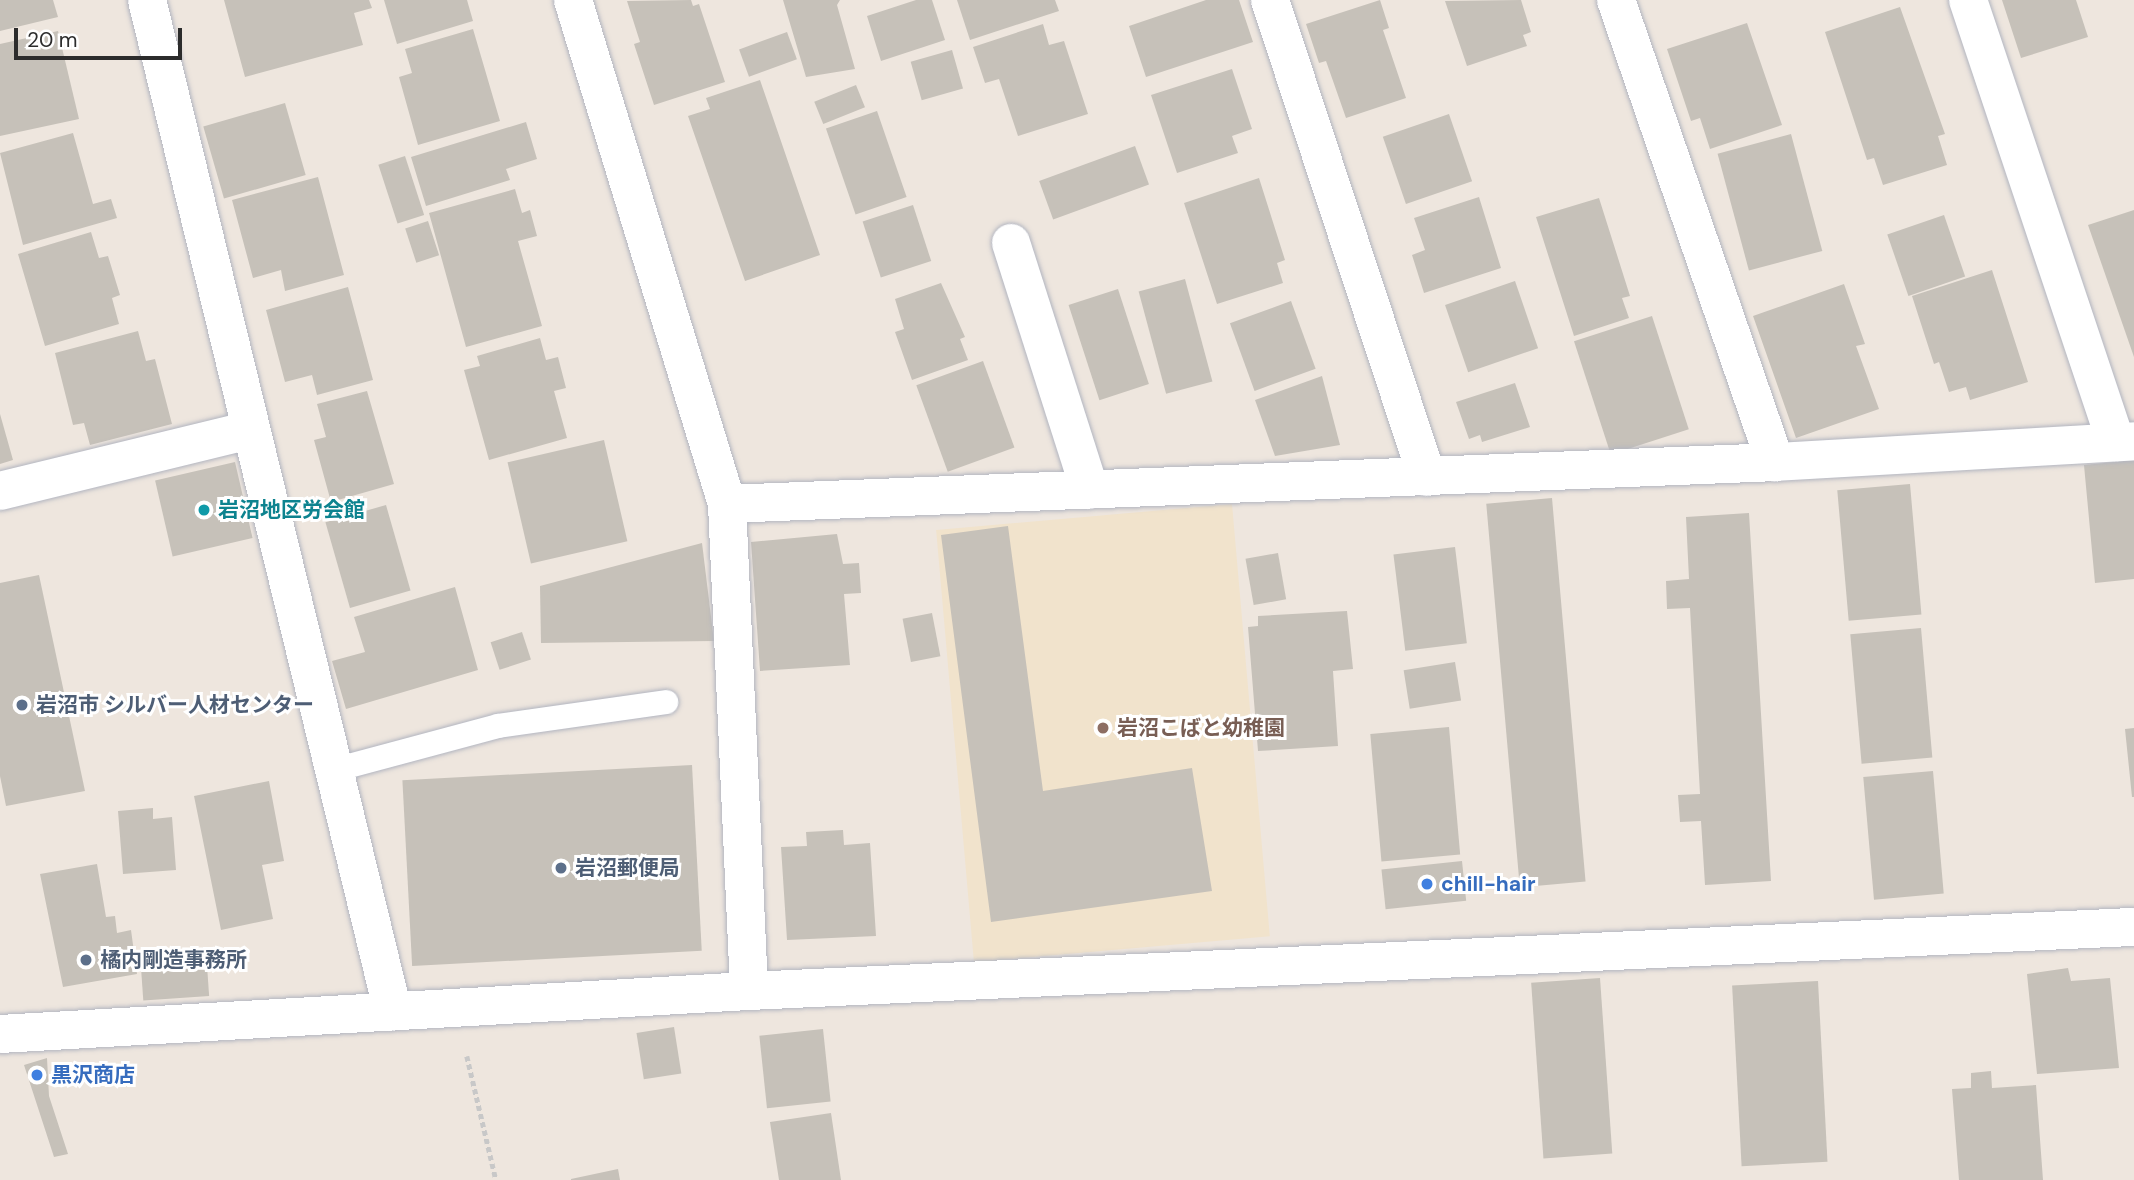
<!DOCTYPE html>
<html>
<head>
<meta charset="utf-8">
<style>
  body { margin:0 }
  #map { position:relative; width:2134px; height:1180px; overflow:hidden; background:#eee6de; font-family:"DM Sans","Noto Sans JP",sans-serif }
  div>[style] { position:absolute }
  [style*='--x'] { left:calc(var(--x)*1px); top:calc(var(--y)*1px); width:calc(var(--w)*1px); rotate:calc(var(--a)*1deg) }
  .education>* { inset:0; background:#f1e3cc; transform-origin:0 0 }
  .building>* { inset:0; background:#c6c1b9; transform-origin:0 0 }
  .path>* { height:4.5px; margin-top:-2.25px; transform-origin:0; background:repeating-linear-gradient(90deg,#c8c8c8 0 5px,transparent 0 8.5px) }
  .roads { filter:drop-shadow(0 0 2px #b2b5c0) drop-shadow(0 0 2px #b2b5c0) }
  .lane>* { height:24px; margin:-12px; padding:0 12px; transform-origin:12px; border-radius:12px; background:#fff }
  .street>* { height:38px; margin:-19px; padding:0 19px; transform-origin:19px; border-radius:19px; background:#fff }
  .dots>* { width:19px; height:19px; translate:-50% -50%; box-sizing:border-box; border:4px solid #fff; border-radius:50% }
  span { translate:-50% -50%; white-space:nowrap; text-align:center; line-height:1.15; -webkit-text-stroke:6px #fff; paint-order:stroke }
  .culture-label { font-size:21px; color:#0d838f; font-weight:700 }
  .left { translate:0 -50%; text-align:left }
  .service-label { font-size:21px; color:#4e5e75; font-weight:700 }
  .education-label { font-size:21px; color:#785e54; font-weight:700 }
  .shop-label { font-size:21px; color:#366cbe; font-weight:700 }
  .scale { position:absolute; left:14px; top:28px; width:168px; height:32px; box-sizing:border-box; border:4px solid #2c2c2c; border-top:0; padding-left:9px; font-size:21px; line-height:24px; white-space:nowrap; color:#2c2c2c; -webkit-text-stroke:5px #fff; paint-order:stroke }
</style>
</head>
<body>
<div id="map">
  <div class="education">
    <i style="left:1232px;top:504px;width:434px;height:297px;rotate:85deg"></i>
  </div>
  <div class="building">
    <i style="clip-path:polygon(0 0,53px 0,58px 17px,0 31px)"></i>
    <i style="clip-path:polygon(224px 0,369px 0,372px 8px,354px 13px,363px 45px,245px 77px)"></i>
    <i style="clip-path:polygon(384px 0,467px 0,473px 21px,397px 44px)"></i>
    <i style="clip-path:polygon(691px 0,693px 6px,699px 4px,725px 82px,654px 105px,634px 44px,640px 42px,627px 1px)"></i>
    <i style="clip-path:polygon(783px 0,840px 0,837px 5px,855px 69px,806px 77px)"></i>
    <i style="clip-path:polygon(916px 0,932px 0,945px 40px,881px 61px,867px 16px)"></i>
    <i style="clip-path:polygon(957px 0,1055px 0,1059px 11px,970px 40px)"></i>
    <i style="clip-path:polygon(1206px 0,1239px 0,1253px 42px,1146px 77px,1129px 26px)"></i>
    <i style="clip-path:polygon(1380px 0,1389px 28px,1383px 30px,1406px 98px,1346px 118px,1326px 61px,1319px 63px,1306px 24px)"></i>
    <i style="clip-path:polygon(1521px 0,1531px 32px,1523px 35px,1527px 46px,1467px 66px,1445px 1px)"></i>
    <i style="clip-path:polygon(2002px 0,2076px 0,2088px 37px,2021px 58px)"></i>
    <i style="clip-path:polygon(1900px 7px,1945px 134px,1938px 136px,1947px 165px,1883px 185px,1874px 158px,1867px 160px,1825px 32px)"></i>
    <i style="clip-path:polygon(1747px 23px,1782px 125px,1710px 149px,1700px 118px,1691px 121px,1667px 49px)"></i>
    <i style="clip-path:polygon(1043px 24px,1049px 45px,1064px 41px,1088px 114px,1018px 136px,999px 79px,985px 83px,973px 47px)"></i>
    <i style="clip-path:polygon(473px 29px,500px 121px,418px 145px,399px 77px,412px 73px,405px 49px)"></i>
    <i style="clip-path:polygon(58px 31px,79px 119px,0 136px,0 44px)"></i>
    <i style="left:787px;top:32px;width:29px;height:51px;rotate:70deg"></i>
    <i style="left:952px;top:50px;width:40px;height:43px;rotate:74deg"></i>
    <i style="clip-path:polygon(1232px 69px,1252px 129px,1232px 136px,1238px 153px,1177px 173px,1151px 95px)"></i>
    <i style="clip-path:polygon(760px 80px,820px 255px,745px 281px,688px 116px,710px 109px,706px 98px)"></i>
    <i style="left:856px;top:85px;width:24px;height:45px;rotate:68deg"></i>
    <i style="left:285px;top:103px;width:75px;height:85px;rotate:74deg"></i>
    <i style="left:877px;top:111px;width:91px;height:54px;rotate:71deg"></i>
    <i style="left:1449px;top:114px;width:71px;height:70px;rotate:71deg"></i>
    <i style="clip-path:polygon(526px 122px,537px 159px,506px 169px,510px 180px,426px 206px,411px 157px)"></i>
    <i style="clip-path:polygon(73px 133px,93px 204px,111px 199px,117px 218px,23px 245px,0 153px)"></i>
    <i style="left:1791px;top:134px;width:121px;height:76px;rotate:75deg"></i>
    <i style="left:1135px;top:146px;width:41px;height:102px;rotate:70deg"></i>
    <i style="left:405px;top:156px;width:62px;height:28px;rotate:72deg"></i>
    <i style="clip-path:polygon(318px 177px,344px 275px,285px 291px,281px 270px,253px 278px,232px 200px)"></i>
    <i style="clip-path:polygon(1259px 178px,1285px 260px,1277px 263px,1283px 283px,1217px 304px,1184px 203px)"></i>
    <i style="clip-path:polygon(515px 189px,522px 213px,530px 210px,537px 236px,518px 241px,542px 326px,466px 347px,429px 213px)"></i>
    <i style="clip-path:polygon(1479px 197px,1501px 268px,1424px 293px,1412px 255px,1425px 250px,1414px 218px)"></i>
    <i style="clip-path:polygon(1599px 198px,1630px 296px,1622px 298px,1629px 318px,1574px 336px,1536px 217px)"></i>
    <i style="left:913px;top:205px;width:59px;height:53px;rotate:72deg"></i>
    <i style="clip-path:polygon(2134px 210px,2134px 357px,2088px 225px)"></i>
    <i style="left:1944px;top:215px;width:65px;height:60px;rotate:71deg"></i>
    <i style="left:428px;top:221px;width:36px;height:24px;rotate:72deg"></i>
    <i style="clip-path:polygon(91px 232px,99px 258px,108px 256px,120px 295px,112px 298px,119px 324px,45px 346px,18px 254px)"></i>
    <i style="clip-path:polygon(1992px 270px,2028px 382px,1970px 400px,1966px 387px,1949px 392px,1939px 362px,1934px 364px,1912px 296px)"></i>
    <i style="left:1185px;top:279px;width:106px;height:48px;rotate:75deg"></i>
    <i style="left:1515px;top:281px;width:71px;height:74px;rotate:71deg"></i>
    <i style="clip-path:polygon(941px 283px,965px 337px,960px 339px,968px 360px,912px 380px,895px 332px,904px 329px,895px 299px)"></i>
    <i style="clip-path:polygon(1844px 284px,1865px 344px,1856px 346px,1879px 409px,1796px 438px,1753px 316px)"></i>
    <i style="clip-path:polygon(348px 287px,373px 380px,317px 395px,312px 375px,285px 382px,266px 310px)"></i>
    <i style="left:1118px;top:289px;width:100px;height:52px;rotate:72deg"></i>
    <i style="left:1291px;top:301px;width:72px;height:65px;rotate:70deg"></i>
    <i style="left:1652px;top:316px;width:119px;height:82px;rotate:72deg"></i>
    <i style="clip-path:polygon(138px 331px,146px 361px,155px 359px,172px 424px,90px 445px,84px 423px,73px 425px,55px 353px)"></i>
    <i style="clip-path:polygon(540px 338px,546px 360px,558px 357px,566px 388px,554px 391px,567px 438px,489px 460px,464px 370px,480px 366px,477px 356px)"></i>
    <i style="left:983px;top:361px;width:92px;height:71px;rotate:70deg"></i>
    <i style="clip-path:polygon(1322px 376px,1340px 445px,1275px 456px,1255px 400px)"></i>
    <i style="clip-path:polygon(1515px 383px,1530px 427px,1482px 442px,1480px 435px,1469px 439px,1456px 402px)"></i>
    <i style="clip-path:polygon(367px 391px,394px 484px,331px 502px,314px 440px,326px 437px,317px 404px)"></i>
    <i style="clip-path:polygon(0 414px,13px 460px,0 464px)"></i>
    <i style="left:604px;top:440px;width:104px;height:99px;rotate:77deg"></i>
    <i style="clip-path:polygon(2134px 460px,2134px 579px,2095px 583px,2084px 465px)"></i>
    <i style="left:235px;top:462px;width:78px;height:82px;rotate:77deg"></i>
    <i style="left:1910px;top:484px;width:131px;height:73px;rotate:85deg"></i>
    <i style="left:1552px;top:498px;width:385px;height:66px;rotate:85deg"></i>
    <i style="left:386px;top:505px;width:89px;height:63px;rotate:74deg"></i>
    <i style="clip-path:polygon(1749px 513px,1771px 881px,1705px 885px,1701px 821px,1680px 822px,1678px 795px,1700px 794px,1690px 608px,1667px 609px,1666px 581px,1689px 579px,1686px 517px)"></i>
    <i style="clip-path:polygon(1008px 526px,1043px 791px,1192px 768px,1212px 891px,991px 922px,941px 535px)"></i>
    <i style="clip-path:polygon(837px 534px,843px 564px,859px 563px,861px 593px,844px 594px,850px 665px,760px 671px,751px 542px)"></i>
    <i style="clip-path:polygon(702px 543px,714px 641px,541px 643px,540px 586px)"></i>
    <i style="left:1455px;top:547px;width:97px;height:62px;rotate:83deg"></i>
    <i style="left:1278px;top:553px;width:47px;height:33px;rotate:80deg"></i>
    <i style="clip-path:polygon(39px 575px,85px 791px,6px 806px,0 776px,0 583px)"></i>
    <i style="clip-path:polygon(455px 587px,478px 670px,346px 709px,332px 661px,365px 652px,354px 617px)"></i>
    <i style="clip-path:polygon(1347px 611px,1353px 669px,1333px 671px,1338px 746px,1258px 751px,1248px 627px,1258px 626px,1258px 616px)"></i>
    <i style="left:932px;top:613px;width:44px;height:30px;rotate:79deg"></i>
    <i style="left:1921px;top:628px;width:130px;height:71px;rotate:85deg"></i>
    <i style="left:522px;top:632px;width:29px;height:33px;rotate:72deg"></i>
    <i style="left:1455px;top:662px;width:39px;height:52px;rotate:81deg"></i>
    <i style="left:1449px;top:727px;width:128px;height:79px;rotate:85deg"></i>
    <i style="clip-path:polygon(2134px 728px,2134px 797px,2132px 797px,2125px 729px)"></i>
    <i style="left:692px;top:765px;width:186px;height:290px;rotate:87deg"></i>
    <i style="left:1933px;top:771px;width:123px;height:70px;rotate:85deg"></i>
    <i style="clip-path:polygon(269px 781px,284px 861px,262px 865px,273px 919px,221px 930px,194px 796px)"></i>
    <i style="clip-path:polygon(153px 808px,153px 819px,172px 817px,176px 870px,123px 874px,118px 811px)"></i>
    <i style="clip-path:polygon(843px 830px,844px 845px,870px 843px,876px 936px,787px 940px,781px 847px,807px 846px,806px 832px)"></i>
    <i style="left:1462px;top:861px;width:40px;height:81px;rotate:84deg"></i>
    <i style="clip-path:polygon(97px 864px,106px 917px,115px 916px,117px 933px,131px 930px,137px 974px,63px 987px,40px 874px)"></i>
    <i style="left:206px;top:951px;width:45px;height:66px;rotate:86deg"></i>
    <i style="clip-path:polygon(2068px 968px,2071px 981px,2110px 978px,2119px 1068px,2037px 1074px,2027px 974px)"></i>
    <i style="left:1600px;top:978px;width:176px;height:69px;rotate:86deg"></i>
    <i style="left:1818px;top:981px;width:181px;height:86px;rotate:87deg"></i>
    <i style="left:674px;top:1027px;width:47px;height:38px;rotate:81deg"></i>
    <i style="left:823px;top:1029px;width:73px;height:64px;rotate:84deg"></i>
    <i style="clip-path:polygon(47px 1058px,49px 1096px,68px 1154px,54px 1157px,24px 1065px)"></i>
    <i style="clip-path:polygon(1991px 1071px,1992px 1088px,2036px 1085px,2043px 1180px,1959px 1180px,1952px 1089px,1971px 1088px,1971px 1073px)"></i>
    <i style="clip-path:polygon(831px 1113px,841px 1180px,779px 1180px,770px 1122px)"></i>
    <i style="clip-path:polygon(618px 1169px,620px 1180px,571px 1180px,571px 1179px)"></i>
  </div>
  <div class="path">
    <i style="--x:467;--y:1056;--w:127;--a:76.8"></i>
  </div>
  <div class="roads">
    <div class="lane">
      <i style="--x:334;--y:770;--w:170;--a:-15"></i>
      <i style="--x:498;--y:726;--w:170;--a:-8.1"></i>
    </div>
    <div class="street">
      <i style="--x:147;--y:0;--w:1041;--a:76.34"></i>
      <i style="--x:573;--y:0;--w:527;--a:73.01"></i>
      <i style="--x:727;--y:504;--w:487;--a:87.4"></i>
      <i style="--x:1270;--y:0;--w:502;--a:71.78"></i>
      <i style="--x:1616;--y:0;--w:489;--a:71"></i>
      <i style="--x:1968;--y:0;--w:466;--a:71.5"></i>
      <i style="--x:1011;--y:243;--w:259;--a:72.3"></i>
      <i style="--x:0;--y:491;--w:258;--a:-13.7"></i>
      <i style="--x:727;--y:504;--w:1049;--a:-2.29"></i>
      <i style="--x:1775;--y:462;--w:360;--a:-3.3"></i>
      <i style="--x:0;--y:1034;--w:750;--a:-3.29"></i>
      <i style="--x:749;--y:991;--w:1386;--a:-2.65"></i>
    </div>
  </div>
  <div class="dots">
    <i style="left:204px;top:510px;background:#0f9aa8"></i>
    <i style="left:22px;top:705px;background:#5c6f8a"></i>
    <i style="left:1103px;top:728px;background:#8d6e63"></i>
    <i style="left:561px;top:868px;background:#5c6f8a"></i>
    <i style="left:1427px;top:884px;background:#3f7fe0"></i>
    <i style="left:86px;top:960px;background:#5c6f8a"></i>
    <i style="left:37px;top:1075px;background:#3f7fe0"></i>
  </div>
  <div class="culture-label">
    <span class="left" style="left:218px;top:510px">岩沼地区労会館</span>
  </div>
  <div class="service-label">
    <span class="left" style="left:36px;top:705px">岩沼市 シルバー人材センター</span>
    <span class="left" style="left:575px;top:868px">岩沼郵便局</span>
    <span class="left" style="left:100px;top:960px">橘内剛造事務所</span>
  </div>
  <div class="education-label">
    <span class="left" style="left:1117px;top:728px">岩沼こばと幼稚園</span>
  </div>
  <div class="shop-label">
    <span class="left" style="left:1441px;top:884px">chill−hair</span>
    <span class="left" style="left:51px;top:1075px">黒沢商店</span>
  </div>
  <div class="scale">20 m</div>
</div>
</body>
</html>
